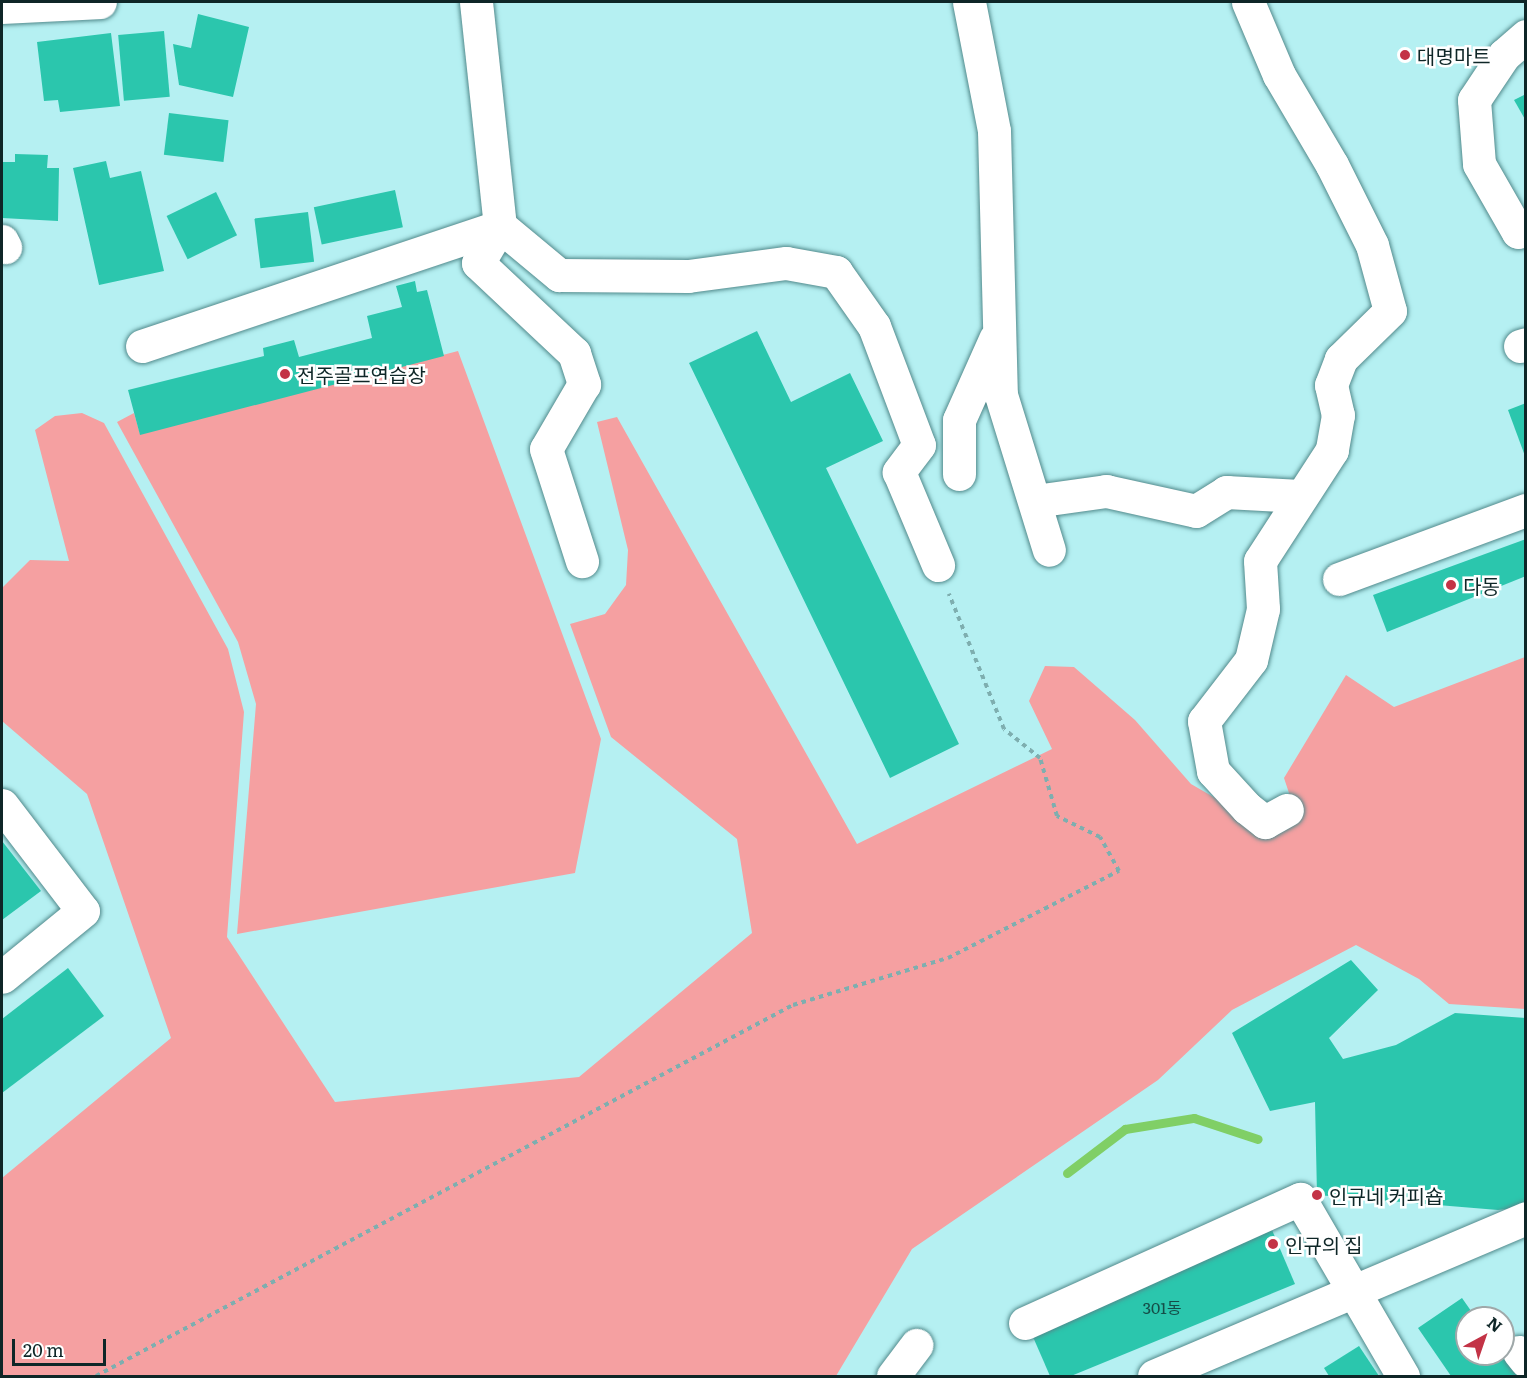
<!DOCTYPE html>
<html>
<head>
<meta charset="utf-8">
<style>
  body { margin:0 }
  #map { position:relative; width:1527px; height:1378px; overflow:hidden; background:#b5f0f2; font-family:Literata,"Noto Sans KR",serif }
  div>[style] { position:absolute }
  [style*='--x'] { left:calc(var(--x)*1px); top:calc(var(--y)*1px); width:calc(var(--w)*1px); rotate:calc(var(--a)*1deg) }
  .green>* { inset:0; background:#f5a0a1 }
  .stream>* { height:9px; margin:-4.5px; padding:0 4.5px; transform-origin:4.5px; border-radius:4.5px; background:#80cf66 }
  .building>* { inset:0; background:#2bc6ad; transform-origin:0 0 }
  .path>* { height:4px; margin-top:-2px; transform-origin:0; background:repeating-linear-gradient(90deg,#7eaeaf 0 4.5px,transparent 0 9px) }
  .roads { filter:drop-shadow(0 0 2px #528a8c) drop-shadow(0 0 2px #528a8c) }
  .minor>* { height:33px; margin:-16.5px; padding:0 16.5px; transform-origin:16.5px; border-radius:16.5px; background:#fff }
  .dots>* { width:16px; height:16px; translate:-50% -50%; box-sizing:border-box; border:3px solid #fff; border-radius:50% }
  span { translate:-50% -50%; white-space:nowrap; text-align:center; line-height:1.15; -webkit-text-stroke:5px #fff; paint-order:stroke }
  .number-label { font-size:16px; color:#154e48 }
  .number-label span { -webkit-text-stroke-width:0 }
  .poi-label { font-size:20px; color:#0e2627 }
  .left { translate:0 -50%; text-align:left }
  .frame { position:absolute; inset:0; border:3px solid #0e2627; pointer-events:none }
  .north { position:absolute; left:1455px; top:1306px; width:60px; height:60px; box-sizing:border-box; background:#fff; border:2px solid #9fa8a9; border-radius:50%; rotate:40deg; font-size:16px; font-weight:700; line-height:24px; text-align:center; color:#0e2627 }
  .north::after { content:''; display:block; margin:auto; width:21px; height:27px; background:#c33346; clip-path:polygon(50% 0,100% 100%,50% 72%,0 100%) }
  .scale { position:absolute; left:12px; top:1339px; width:94px; height:27px; box-sizing:border-box; border:3px solid #0e2627; border-top:0; padding-left:8px; font-size:18px; line-height:21px; white-space:nowrap; color:#0e2627; -webkit-text-stroke:4px #fff; paint-order:stroke }
</style>
</head>
<body>
<div id="map">
  <div class="green">
    <i style="clip-path:polygon(458px 351px,601px 739px,575px 873px,237px 934px,256px 704px,238px 642px,117px 422px,134px 413px,140px 434px)"></i>
    <i style="clip-path:polygon(82px 413px,104px 423px,228px 649px,244px 712px,227px 937px,335px 1102px,579px 1077px,752px 933px,737px 839px,611px 737px,570px 624px,605px 614px,626px 585px,628px 550px,597px 422px,617px 417px,857px 844px,1052px 749px,1029px 701px,1045px 666px,1074px 667px,1135px 720px,1191px 784px,1262px 825px,1297px 817px,1284px 778px,1346px 675px,1394px 707px,1525px 657px,1525px 1009px,1449px 1004px,1419px 979px,1356px 945px,1232px 1010px,1158px 1080px,912px 1249px,836px 1376px,2px 1376px,2px 1178px,171px 1038px,87px 794px,2px 721px,2px 588px,30px 560px,69px 561px,35px 430px,55px 416px)"></i>
  </div>
  <div class="stream">
    <i style="--x:1067;--y:1173;--w:73;--a:-37.2"></i>
    <i style="--x:1125;--y:1129;--w:70;--a:-9.1"></i>
    <i style="--x:1194;--y:1118;--w:67;--a:18.2"></i>
  </div>
  <div class="building">
    <i style="clip-path:polygon(198px 14px,249px 27px,233px 97px,179px 85px,173px 44px,191px 48px)"></i>
    <i style="left:164px;top:31px;width:66px;height:46px;rotate:85deg"></i>
    <i style="clip-path:polygon(111px 33px,120px 106px,60px 112px,58px 100px,44px 101px,37px 42px)"></i>
    <i style="clip-path:polygon(1526px 94px,1526px 121px,1514px 100px)"></i>
    <i style="left:169px;top:113px;width:60px;height:42px;rotate:7deg"></i>
    <i style="clip-path:polygon(15px 154px,48px 155px,47px 168px,59px 168px,58px 221px,2px 218px,2px 162px,15px 162px)"></i>
    <i style="clip-path:polygon(106px 161px,110px 178px,141px 171px,164px 271px,99px 285px,73px 168px)"></i>
    <i style="left:395px;top:190px;width:38px;height:83px;rotate:78deg"></i>
    <i style="left:216px;top:192px;width:48px;height:55px;rotate:64deg"></i>
    <i style="left:308px;top:212px;width:50px;height:54px;rotate:83deg"></i>
    <i style="clip-path:polygon(415px 281px,417px 292px,427px 290px,444px 356px,140px 435px,128px 390px,264px 356px,263px 348px,294px 340px,299px 357px,372px 338px,367px 316px,402px 307px,396px 286px)"></i>
    <i style="clip-path:polygon(757px 331px,791px 402px,850px 373px,883px 441px,826px 468px,959px 744px,890px 778px,689px 363px)"></i>
    <i style="clip-path:polygon(1526px 403px,1526px 456px,1525px 456px,1508px 410px)"></i>
    <i style="clip-path:polygon(1526px 539px,1526px 576px,1387px 632px,1373px 595px)"></i>
    <i style="clip-path:polygon(2px 841px,41px 891px,2px 920px)"></i>
    <i style="clip-path:polygon(1351px 960px,1378px 990px,1329px 1038px,1343px 1059px,1396px 1045px,1455px 1013px,1526px 1018px,1526px 1207px,1498px 1210px,1317px 1195px,1315px 1102px,1270px 1111px,1232px 1033px)"></i>
    <i style="clip-path:polygon(68px 968px,104px 1016px,2px 1093px,2px 1019px)"></i>
    <i style="clip-path:polygon(1272px 1230px,1295px 1284px,1071px 1376px,1050px 1376px,1030px 1330px)"></i>
    <i style="clip-path:polygon(1462px 1298px,1476px 1318px,1467px 1318px,1467px 1354px,1502px 1354px,1517px 1376px,1451px 1376px,1418px 1328px)"></i>
    <i style="clip-path:polygon(1359px 1346px,1379px 1376px,1329px 1376px,1324px 1368px)"></i>
  </div>
  <div class="path">
    <i style="--x:96;--y:1376;--w:790;--a:-28.03"></i>
    <i style="--x:793;--y:1005;--w:162;--a:-16.9"></i>
    <i style="--x:948;--y:958;--w:192;--a:-27"></i>
    <i style="--x:1119;--y:871;--w:39;--a:-119"></i>
    <i style="--x:1100;--y:837;--w:48;--a:-154"></i>
    <i style="--x:1057;--y:816;--w:60;--a:-106.3"></i>
    <i style="--x:1040;--y:758;--w:46;--a:-141.1"></i>
    <i style="--x:1004;--y:729;--w:146;--a:-112.2"></i>
  </div>
  <div class="roads">
    <div class="minor">
      <i style="--x:476;--y:2;--w:225;--a:83.9"></i>
      <i style="--x:500;--y:226;--w:77;--a:39.7"></i>
      <i style="--x:559;--y:275;--w:129;--a:0.4"></i>
      <i style="--x:688;--y:276;--w:99;--a:-7.6"></i>
      <i style="--x:786;--y:263;--w:51;--a:10.2"></i>
      <i style="--x:836;--y:272;--w:66;--a:54.9"></i>
      <i style="--x:874;--y:326;--w:127;--a:69.3"></i>
      <i style="--x:919;--y:445;--w:34;--a:127"></i>
      <i style="--x:899;--y:472;--w:101;--a:67.2"></i>
      <i style="--x:969;--y:2;--w:131;--a:79"></i>
      <i style="--x:994;--y:131;--w:264;--a:88.5"></i>
      <i style="--x:1001;--y:395;--w:162;--a:72.8"></i>
      <i style="--x:1248;--y:2;--w:79;--a:67"></i>
      <i style="--x:1279;--y:75;--w:104;--a:59.5"></i>
      <i style="--x:1332;--y:165;--w:89;--a:63.4"></i>
      <i style="--x:1372;--y:245;--w:68;--a:74.7"></i>
      <i style="--x:1390;--y:311;--w:69;--a:135.6"></i>
      <i style="--x:1341;--y:359;--w:28;--a:111"></i>
      <i style="--x:1331;--y:385;--w:31;--a:77"></i>
      <i style="--x:1338;--y:415;--w:36;--a:100"></i>
      <i style="--x:1332;--y:450;--w:132;--a:123"></i>
      <i style="--x:1260;--y:561;--w:48;--a:86.4"></i>
      <i style="--x:1263;--y:609;--w:52;--a:103.2"></i>
      <i style="--x:1251;--y:660;--w:77;--a:127.6"></i>
      <i style="--x:1204;--y:721;--w:51;--a:79.8"></i>
      <i style="--x:1213;--y:771;--w:50;--a:47.4"></i>
      <i style="--x:1247;--y:808;--w:23;--a:38"></i>
      <i style="--x:1265;--y:822;--w:25;--a:-29"></i>
      <i style="--x:2;--y:7;--w:98;--a:-2.9"></i>
      <i style="--x:1526;--y:36;--w:29;--a:139"></i>
      <i style="--x:1504;--y:55;--w:54;--a:123.7"></i>
      <i style="--x:1474;--y:100;--w:64;--a:85.5"></i>
      <i style="--x:1479;--y:164;--w:78;--a:60.2"></i>
      <i style="--x:1518;--y:232;--w:9;--a:-21"></i>
      <i style="--x:2;--y:241;--w:7;--a:63"></i>
      <i style="--x:142;--y:346;--w:378;--a:-18.5"></i>
      <i style="--x:500;--y:226;--w:43;--a:120.7"></i>
      <i style="--x:478;--y:263;--w:132;--a:43.2"></i>
      <i style="--x:574;--y:353;--w:33;--a:72"></i>
      <i style="--x:584;--y:384;--w:75;--a:120.3"></i>
      <i style="--x:546;--y:449;--w:118;--a:72.2"></i>
      <i style="--x:1520;--y:346;--w:6;--a:-18"></i>
      <i style="--x:959;--y:474;--w:54;--a:-90"></i>
      <i style="--x:959;--y:420;--w:89;--a:-66"></i>
      <i style="--x:1035;--y:501;--w:72;--a:-8"></i>
      <i style="--x:1106;--y:491;--w:92;--a:12.5"></i>
      <i style="--x:1196;--y:511;--w:36;--a:-32"></i>
      <i style="--x:1226;--y:492;--w:74;--a:3.1"></i>
      <i style="--x:1339;--y:579;--w:199;--a:-20.3"></i>
      <i style="--x:2;--y:805;--w:133;--a:52.6"></i>
      <i style="--x:83;--y:911;--w:104;--a:140.8"></i>
      <i style="--x:1025;--y:1323;--w:302;--a:-24.3"></i>
      <i style="--x:1300;--y:1199;--w:205;--a:59.8"></i>
      <i style="--x:1519;--y:1352;--w:11;--a:52"></i>
      <i style="--x:893;--y:1376;--w:39;--a:-53"></i>
      <i style="--x:1154;--y:1376;--w:404;--a:-23"></i>
    </div>
  </div>
  <div class="dots">
    <i style="left:1405px;top:55px;background:#c33346"></i>
    <i style="left:285px;top:374px;background:#c33346"></i>
    <i style="left:1451px;top:585px;background:#c33346"></i>
    <i style="left:1317px;top:1195px;background:#c33346"></i>
    <i style="left:1273px;top:1244px;background:#c33346"></i>
  </div>
  <div class="number-label">
    <span style="left:1162px;top:1307px">301동</span>
  </div>
  <div class="poi-label">
    <span class="left" style="left:1417px;top:55px">대명마트</span>
    <span class="left" style="left:297px;top:374px">전주골프연습장</span>
    <span class="left" style="left:1463px;top:585px">다동</span>
    <span class="left" style="left:1329px;top:1195px">인규네 커피숍</span>
    <span class="left" style="left:1285px;top:1244px">인규의 집</span>
  </div>
  <div class="frame"></div>
  <div class="north">N</div>
  <div class="scale">20 m</div>
</div>
</body>
</html>
